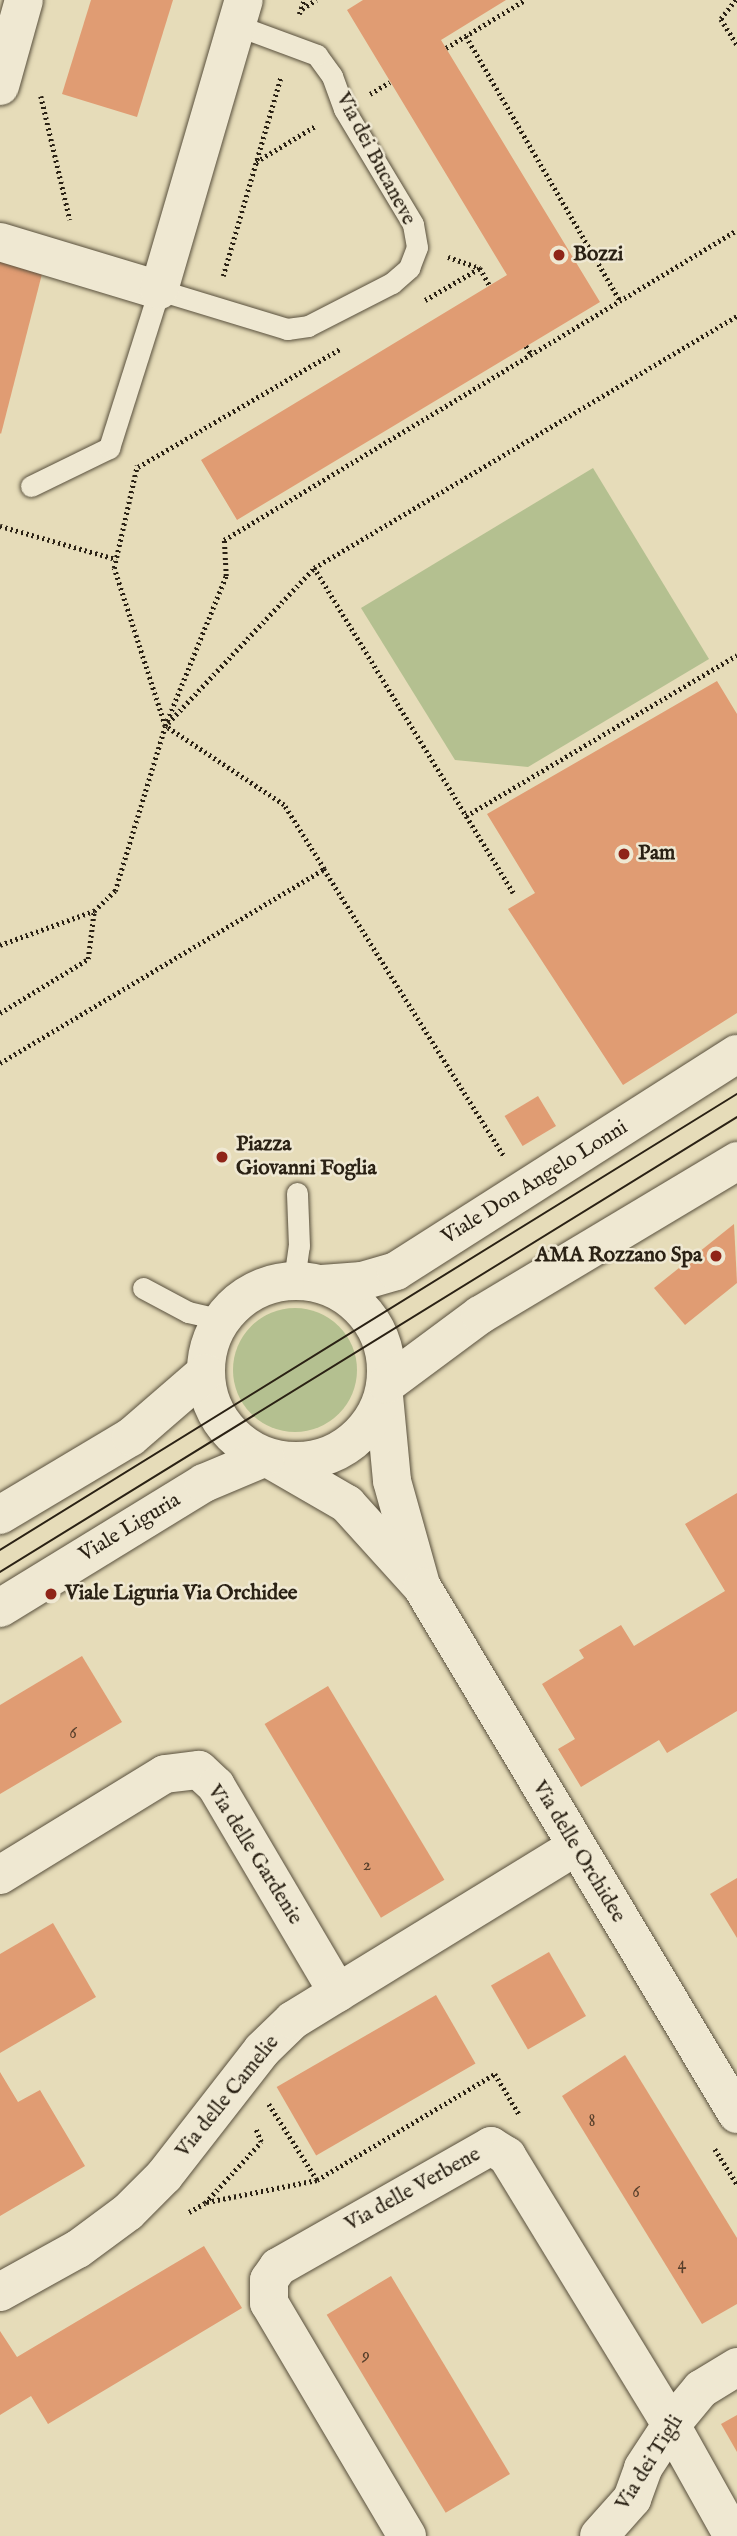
<!DOCTYPE html>
<html>
<head>
<meta charset="utf-8">
<style>
  body { margin:0 }
  #map { position:relative; width:737px; height:2536px; overflow:hidden; background:#e6dcb9; font-family:"IM FELL English",serif }
  div>[style] { position:absolute }
  [style*='--x'] { left:calc(var(--x)*1px); top:calc(var(--y)*1px); width:calc(var(--w)*1px); rotate:calc(var(--a)*1deg) }
  .green>* { inset:0; background:#b4c090 }
  .round { border-radius:50% }
  .building>* { inset:0; background:#e09c73; transform-origin:0 0 }
  .path>* { height:4.5px; margin-top:-2.25px; transform-origin:0; background:repeating-linear-gradient(90deg,#2a2114 0 2px,transparent 0 5.5px) }
  .roads { filter:drop-shadow(0 0 2px #59503d) drop-shadow(0 0 2px #59503d) }
  .lane>* { height:21px; margin:-10.5px; padding:0 10.5px; transform-origin:10.5px; border-radius:10.5px; background:#efe8d2 }
  .street>* { height:38px; margin:-19px; padding:0 19px; transform-origin:19px; border-radius:19px; background:#efe8d2 }
  .secondary>* { height:38px; margin:-19px; padding:0 19px; transform-origin:19px; border-radius:19px; background:#efe8d2 }
  .secondary>.ring { margin:-19px; padding:0; box-sizing:content-box; background:none; border:38px solid #efe8d2; border-radius:50% }
  .tram>* { height:2px; margin:-1px; padding:0 1px; transform-origin:1px; border-radius:1px; background:#2a2114 }
  .dots>* { width:19px; height:19px; translate:-50% -50%; box-sizing:border-box; border:4px solid #efe8d2; border-radius:50% }
  span { translate:-50% -50%; white-space:nowrap; text-align:center; line-height:1.15; -webkit-text-stroke:5px #efe8d2; paint-order:stroke }
  .number-label { font-size:18px; color:#58402c }
  .number-label span { -webkit-text-stroke-width:0 }
  .street-label { font-size:21px; color:#2a2114 }
  .poi-label { font-size:21px; color:#2a2114; font-weight:700 }
  .left { translate:0 -50%; text-align:left }
  .right { translate:-100% -50%; text-align:right }
</style>
</head>
<body>
<div id="map">
  <div class="green">
    <i style="clip-path:polygon(593px 468px,709px 659px,528px 767px,455px 760px,361px 608px)"></i>
    <i class="round" style="left:233px;top:1308px;width:124px;height:124px"></i>
  </div>
  <div class="building">
    <i style="clip-path:polygon(91px 0,173px 0,137px 117px,62px 94px)"></i>
    <i style="clip-path:polygon(363px 0,506px 0,441px 40px,600px 302px,237px 520px,201px 460px,507px 275px,347px 10px)"></i>
    <i style="clip-path:polygon(0 253px,44px 266px,1px 434px,0 433px)"></i>
    <i style="clip-path:polygon(717px 681px,737px 714px,737px 1013px,623px 1085px,508px 909px,535px 893px,487px 814px)"></i>
    <i style="left:538px;top:1096px;width:35px;height:39px;rotate:59deg"></i>
    <i style="clip-path:polygon(734px 1224px,737px 1283px,685px 1325px,654px 1288px)"></i>
    <i style="clip-path:polygon(737px 1493px,737px 1711px,667px 1753px,659px 1740px,581px 1787px,558px 1749px,575px 1739px,542px 1684px,584px 1658px,579px 1650px,621px 1625px,634px 1646px,725px 1591px,685px 1524px)"></i>
    <i style="clip-path:polygon(82px 1656px,122px 1722px,0 1794px,0 1705px)"></i>
    <i style="left:328px;top:1686px;width:226px;height:74px;rotate:59deg"></i>
    <i style="clip-path:polygon(737px 1878px,737px 1938px,710px 1894px)"></i>
    <i style="clip-path:polygon(53px 1923px,96px 1997px,0 2053px,0 1954px)"></i>
    <i style="left:549px;top:1952px;width:74px;height:67px;rotate:60deg"></i>
    <i style="left:436px;top:1995px;width:79px;height:184px;rotate:60deg"></i>
    <i style="clip-path:polygon(625px 2055px,737px 2238px,737px 2304px,702px 2324px,562px 2096px)"></i>
    <i style="clip-path:polygon(0 2072px,18px 2102px,40px 2090px,85px 2166px,0 2216px)"></i>
    <i style="clip-path:polygon(204px 2246px,242px 2308px,48px 2424px,31px 2396px,0 2415px,0 2331px,17px 2357px)"></i>
    <i style="left:391px;top:2276px;width:231px;height:75px;rotate:59deg"></i>
    <i style="clip-path:polygon(737px 2415px,737px 2452px,721px 2424px)"></i>
  </div>
  <div class="path">
    <i style="--x:736;--y:0;--w:24;--a:128"></i>
    <i style="--x:721;--y:19;--w:31;--a:58"></i>
    <i style="--x:302;--y:9;--w:17;--a:-33"></i>
    <i style="--x:299;--y:14;--w:15;--a:-70"></i>
    <i style="--x:466;--y:36;--w:306;--a:59.8"></i>
    <i style="--x:446;--y:48;--w:92;--a:-31.3"></i>
    <i style="--x:370;--y:94;--w:23;--a:-31"></i>
    <i style="--x:41;--y:96;--w:127;--a:76.8"></i>
    <i style="--x:256;--y:162;--w:71;--a:-31.2"></i>
    <i style="--x:448;--y:257;--w:34;--a:19"></i>
    <i style="--x:480;--y:268;--w:21;--a:61"></i>
    <i style="--x:223;--y:276;--w:207;--a:-73.8"></i>
    <i style="--x:425;--y:300;--w:64;--a:-30.2"></i>
    <i style="--x:526;--y:346;--w:11;--a:56"></i>
    <i style="--x:138;--y:467;--w:236;--a:-30.3"></i>
    <i style="--x:0;--y:526;--w:121;--a:15.9"></i>
    <i style="--x:168;--y:723;--w:213;--a:-46.7"></i>
    <i style="--x:466;--y:816;--w:315;--a:-30.7"></i>
    <i style="--x:324;--y:869;--w:75;--a:-122"></i>
    <i style="--x:284;--y:805;--w:143;--a:-146.4"></i>
    <i style="--x:165;--y:726;--w:162;--a:-67.9"></i>
    <i style="--x:226;--y:576;--w:36;--a:-93"></i>
    <i style="--x:224;--y:540;--w:599;--a:-31.14"></i>
    <i style="--x:513;--y:893;--w:381;--a:-121.5"></i>
    <i style="--x:314;--y:568;--w:492;--a:-30.8"></i>
    <i style="--x:0;--y:945;--w:100;--a:-19.9"></i>
    <i style="--x:94;--y:911;--w:29;--a:-44"></i>
    <i style="--x:115;--y:891;--w:172;--a:-73.1"></i>
    <i style="--x:165;--y:726;--w:166;--a:-107.9"></i>
    <i style="--x:114;--y:568;--w:105;--a:-77.3"></i>
    <i style="--x:0;--y:1013;--w:103;--a:-31.5"></i>
    <i style="--x:88;--y:959;--w:48;--a:-82.9"></i>
    <i style="--x:0;--y:1063;--w:378;--a:-30.9"></i>
    <i style="--x:324;--y:869;--w:339;--a:57.9"></i>
    <i style="--x:269;--y:2104;--w:90;--a:57.7"></i>
    <i style="--x:715;--y:2149;--w:41;--a:57.8"></i>
    <i style="--x:207;--y:2202;--w:112;--a:-11.3"></i>
    <i style="--x:317;--y:2180;--w:207;--a:-30.8"></i>
    <i style="--x:495;--y:2074;--w:47;--a:59"></i>
    <i style="--x:189;--y:2212;--w:18;--a:-29"></i>
    <i style="--x:205;--y:2203;--w:83;--a:-47.4"></i>
    <i style="--x:261;--y:2142;--w:16;--a:-112"></i>
  </div>
  <div class="roads">
    <div class="lane">
      <i style="--x:31;--y:486;--w:87;--a:-26"></i>
      <i style="--x:109;--y:448;--w:166;--a:-72.4"></i>
      <i style="--x:159;--y:290;--w:134;--a:16.9"></i>
      <i style="--x:287;--y:329;--w:21;--a:-8"></i>
      <i style="--x:308;--y:326;--w:94;--a:-27.1"></i>
      <i style="--x:392;--y:283;--w:23;--a:-41"></i>
      <i style="--x:409;--y:268;--w:22;--a:-69"></i>
      <i style="--x:417;--y:247;--w:23;--a:-100"></i>
      <i style="--x:413;--y:224;--w:134;--a:-121"></i>
      <i style="--x:344;--y:109;--w:35;--a:-110"></i>
      <i style="--x:332;--y:76;--w:26;--a:-126"></i>
      <i style="--x:317;--y:55;--w:86;--a:-159.7"></i>
      <i style="--x:294;--y:1280;--w:34;--a:-82"></i>
      <i style="--x:299;--y:1246;--w:53;--a:-92.2"></i>
      <i style="--x:143;--y:1288;--w:51;--a:28.1"></i>
      <i style="--x:188;--y:1312;--w:35;--a:13"></i>
    </div>
    <div class="street">
      <i style="--x:0;--y:86;--w:89;--a:-74.4"></i>
      <i style="--x:0;--y:242;--w:166;--a:16.8"></i>
      <i style="--x:159;--y:290;--w:302;--a:-73.7"></i>
      <i style="--x:384;--y:1396;--w:85;--a:84.6"></i>
      <i style="--x:392;--y:1481;--w:104;--a:74.4"></i>
      <i style="--x:266;--y:1457;--w:94;--a:30.1"></i>
      <i style="--x:347;--y:1504;--w:112;--a:47.9"></i>
      <i style="--x:422;--y:1587;--w:614;--a:59.13"></i>
      <i style="--x:0;--y:1875;--w:193;--a:-31.5"></i>
      <i style="--x:165;--y:1774;--w:34;--a:-7"></i>
      <i style="--x:199;--y:1770;--w:23;--a:43"></i>
      <i style="--x:216;--y:1786;--w:240;--a:59.5"></i>
      <i style="--x:0;--y:2292;--w:89;--a:-28.9"></i>
      <i style="--x:78;--y:2249;--w:62;--a:-36.5"></i>
      <i style="--x:128;--y:2212;--w:51;--a:-45"></i>
      <i style="--x:164;--y:2176;--w:160;--a:-52.1"></i>
      <i style="--x:262;--y:2050;--w:43;--a:-44.1"></i>
      <i style="--x:293;--y:2020;--w:329;--a:-31.5"></i>
      <i style="--x:407;--y:2536;--w:271;--a:-120.6"></i>
      <i style="--x:269;--y:2303;--w:23;--a:-90"></i>
      <i style="--x:269;--y:2280;--w:16;--a:-55"></i>
      <i style="--x:278;--y:2267;--w:245;--a:-29.6"></i>
      <i style="--x:491;--y:2146;--w:19;--a:32"></i>
      <i style="--x:507;--y:2156;--w:315;--a:58.6"></i>
      <i style="--x:671;--y:2425;--w:127;--a:60.8"></i>
      <i style="--x:599;--y:2536;--w:50;--a:-48.3"></i>
      <i style="--x:632;--y:2499;--w:33;--a:-70"></i>
      <i style="--x:643;--y:2468;--w:51;--a:-56.9"></i>
      <i style="--x:671;--y:2425;--w:47;--a:-50.2"></i>
      <i style="--x:701;--y:2389;--w:42;--a:-31.4"></i>
    </div>
    <div class="secondary">
      <i class="ring" style="left:206px;top:1281px;width:142px;height:142px"></i>
      <i style="--x:322;--y:1284;--w:40;--a:-4.3"></i>
      <i style="--x:362;--y:1281;--w:35;--a:-16"></i>
      <i style="--x:396;--y:1271;--w:404;--a:-32.5"></i>
      <i style="--x:387;--y:1384;--w:116;--a:-36.6"></i>
      <i style="--x:480;--y:1315;--w:300;--a:-30.9"></i>
      <i style="--x:0;--y:1515;--w:152;--a:-30.8"></i>
      <i style="--x:131;--y:1437;--w:98;--a:-40.9"></i>
      <i style="--x:0;--y:1608;--w:239;--a:-31.5"></i>
      <i style="--x:204;--y:1483;--w:67;--a:-22.8"></i>
    </div>
  </div>
  <div class="tram">
    <i style="--x:0;--y:1550;--w:867;--a:-31.75"></i>
    <i style="--x:0;--y:1572;--w:866;--a:-31.69"></i>
  </div>
  <div class="dots">
    <i style="left:559px;top:255px;background:#8f2418"></i>
    <i style="left:624px;top:854px;background:#8f2418"></i>
    <i style="left:222px;top:1157px;background:#8f2418"></i>
    <i style="left:716px;top:1256px;background:#8f2418"></i>
    <i style="left:51px;top:1594px;background:#8f2418"></i>
  </div>
  <div class="number-label">
    <span style="left:73px;top:1734px">6</span>
    <span style="left:367px;top:1866px">2</span>
    <span style="left:592px;top:2122px">8</span>
    <span style="left:636px;top:2193px">6</span>
    <span style="left:682px;top:2265px">4</span>
    <span style="left:366px;top:2356px">9</span>
  </div>
  <div class="street-label">
    <span style="left:375px;top:159px;rotate:62deg">Via dei Bucaneve</span>
    <span style="left:535px;top:1183px;rotate:-32deg">Viale Don Angelo Lonni</span>
    <span style="left:130px;top:1528px;rotate:-31deg">Viale Liguria</span>
    <span style="left:578px;top:1852px;rotate:59deg">Via delle Orchidee</span>
    <span style="left:254px;top:1855px;rotate:58deg">Via delle Gardenie</span>
    <span style="left:228px;top:2097px;rotate:-51deg">Via delle Camelie</span>
    <span style="left:413px;top:2190px;rotate:-29deg">Via delle Verbene</span>
    <span style="left:650px;top:2463px;rotate:-58deg">Via dei Tigli</span>
  </div>
  <div class="poi-label">
    <span class="left" style="left:573px;top:255px">Bozzi</span>
    <span class="left" style="left:638px;top:854px">Pam</span>
    <span class="left" style="left:236px;top:1157px">Piazza<br>Giovanni Foglia</span>
    <span class="right" style="left:702px;top:1256px">AMA Rozzano Spa</span>
    <span class="left" style="left:65px;top:1594px">Viale Liguria Via Orchidee</span>
  </div>
</div>
</body>
</html>
